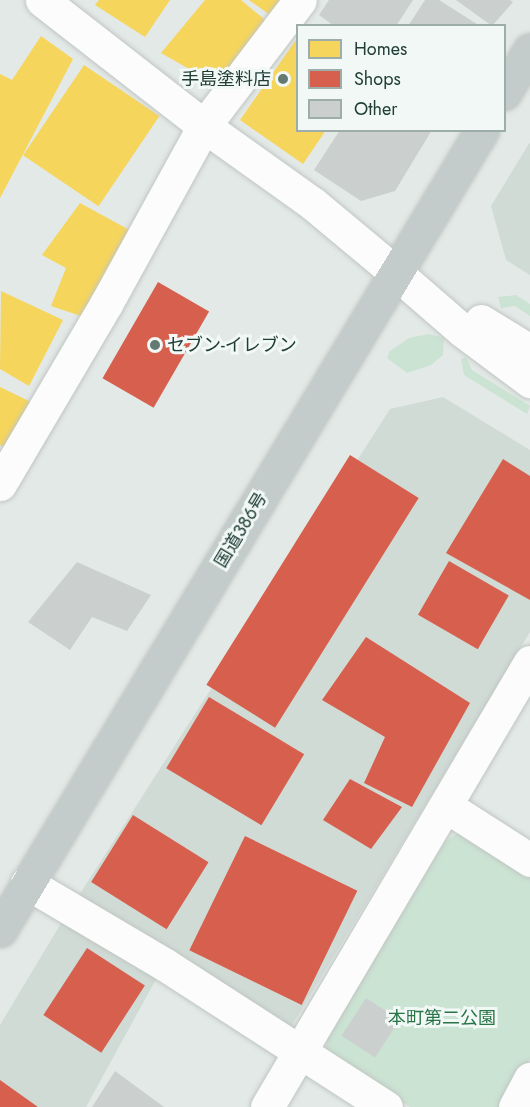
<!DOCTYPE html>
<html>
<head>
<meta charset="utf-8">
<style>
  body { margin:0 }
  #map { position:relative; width:530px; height:1107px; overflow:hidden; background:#e3e9e6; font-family:Jost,"Noto Sans JP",sans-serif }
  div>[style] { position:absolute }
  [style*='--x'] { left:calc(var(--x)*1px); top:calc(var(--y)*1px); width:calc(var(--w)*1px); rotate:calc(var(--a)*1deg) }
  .built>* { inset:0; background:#d1dbd6 }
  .green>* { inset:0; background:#cbe3d3 }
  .homes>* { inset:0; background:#f6d55c; transform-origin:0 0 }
  .shops>* { inset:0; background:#d6604d; transform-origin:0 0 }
  .building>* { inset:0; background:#cbd0ce; transform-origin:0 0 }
  .roads { filter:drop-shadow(0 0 2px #c0c6c3) drop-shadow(0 0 2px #c0c6c3) }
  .minor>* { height:33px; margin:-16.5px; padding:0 16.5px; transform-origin:16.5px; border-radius:16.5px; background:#fbfcfb }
  .tertiary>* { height:33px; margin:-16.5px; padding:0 16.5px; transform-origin:16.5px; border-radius:16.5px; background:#fbfcfb }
  .trunk>* { height:33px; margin:-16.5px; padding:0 16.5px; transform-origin:16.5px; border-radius:16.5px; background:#c3ccca }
  .dots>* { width:16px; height:16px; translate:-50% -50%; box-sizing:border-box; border:3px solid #f1f8f5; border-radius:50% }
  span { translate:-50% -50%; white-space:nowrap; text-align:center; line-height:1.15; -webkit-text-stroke:6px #f1f8f5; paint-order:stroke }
  .poi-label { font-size:18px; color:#203d36 }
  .right { translate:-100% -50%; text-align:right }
  .left { translate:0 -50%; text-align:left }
  .street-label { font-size:18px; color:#203d36 }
  .park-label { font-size:18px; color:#297548 }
  .legend { position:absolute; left:296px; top:24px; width:210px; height:108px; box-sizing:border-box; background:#f1f8f5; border:2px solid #9dada9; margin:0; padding:8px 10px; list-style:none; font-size:18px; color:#203d36 }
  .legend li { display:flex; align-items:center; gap:12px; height:30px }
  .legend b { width:30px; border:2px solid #9dada9 }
</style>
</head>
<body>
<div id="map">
  <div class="built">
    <i style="clip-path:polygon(530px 142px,530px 275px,506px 260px,491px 206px)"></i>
    <i style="clip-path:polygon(443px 397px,530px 450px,530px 632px,291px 1027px,171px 952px,86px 1107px,0 1107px,0 1025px,60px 925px,390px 409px)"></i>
  </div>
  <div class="green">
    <i style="clip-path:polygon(516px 295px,530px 304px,530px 316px,515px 306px,501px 308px,498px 297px)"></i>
    <i style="clip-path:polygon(429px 334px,444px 338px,443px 355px,431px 365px,407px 373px,387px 358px,390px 351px,409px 338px)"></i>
    <i style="clip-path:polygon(466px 357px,472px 370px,530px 406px,527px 414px,464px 375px,461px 359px)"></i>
    <i style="clip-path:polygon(461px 832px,530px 871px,530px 1059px,503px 1107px,410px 1107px,330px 1058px,326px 1052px,328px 1036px,446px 840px)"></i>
  </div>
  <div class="homes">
    <i style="clip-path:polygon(99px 0,170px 0,145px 37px,95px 5px)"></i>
    <i style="clip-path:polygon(205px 0,241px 0,270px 24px,221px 87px,161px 53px)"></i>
    <i style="clip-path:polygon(249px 0,286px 0,273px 17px)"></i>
    <i style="clip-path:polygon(41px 36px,73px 59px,0 198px,0 74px,12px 80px)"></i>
    <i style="clip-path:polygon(298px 37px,298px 130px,326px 130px,303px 164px,240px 120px)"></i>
    <i style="left:84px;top:65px;width:91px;height:109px;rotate:34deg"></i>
    <i style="clip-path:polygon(80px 203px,135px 233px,87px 318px,51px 306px,66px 268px,42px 255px)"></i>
    <i style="clip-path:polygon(1px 291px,63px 320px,29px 386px,0 369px)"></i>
    <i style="clip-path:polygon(0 387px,35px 404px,9px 451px,0 445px)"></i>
  </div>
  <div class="shops">
    <i style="left:158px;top:282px;width:59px;height:111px;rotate:30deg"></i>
    <i style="left:350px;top:455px;width:81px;height:271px;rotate:32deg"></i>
    <i style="clip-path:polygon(503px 459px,530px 476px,530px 600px,446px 553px)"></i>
    <i style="left:449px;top:561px;width:69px;height:62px;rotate:30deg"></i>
    <i style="clip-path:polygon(366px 637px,470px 703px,412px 807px,364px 783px,385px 737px,322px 700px)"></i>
    <i style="left:209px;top:697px;width:111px;height:83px;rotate:31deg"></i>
    <i style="clip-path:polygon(350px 779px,402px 807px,371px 849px,323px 820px)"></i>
    <i style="left:133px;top:815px;width:89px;height:79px;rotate:32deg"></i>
    <i style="left:245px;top:836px;width:125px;height:127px;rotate:26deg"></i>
    <i style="left:87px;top:948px;width:69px;height:80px;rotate:33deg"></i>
    <i style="clip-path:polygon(0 1080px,38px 1107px,0 1107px)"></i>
  </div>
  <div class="building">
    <i style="clip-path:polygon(329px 0,413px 0,396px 26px,334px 26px,319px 15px)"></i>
    <i style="clip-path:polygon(425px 0,439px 0,480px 26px,408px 26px)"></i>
    <i style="clip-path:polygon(456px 0,510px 0,513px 2px,492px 26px)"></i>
    <i style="clip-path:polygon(340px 130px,432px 130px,395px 191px,361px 201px,314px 170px)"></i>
    <i style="clip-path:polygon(77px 562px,151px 595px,127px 631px,92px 617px,70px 650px,28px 622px)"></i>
    <i style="left:366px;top:998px;width:40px;height:45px;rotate:33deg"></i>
    <i style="clip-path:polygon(115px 1071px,164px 1107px,92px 1107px)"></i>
  </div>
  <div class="roads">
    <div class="minor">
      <i style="--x:42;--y:0;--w:205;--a:37.9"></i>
      <i style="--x:204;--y:126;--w:133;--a:35.5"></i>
      <i style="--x:312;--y:203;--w:109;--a:39.8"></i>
      <i style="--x:0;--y:484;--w:209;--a:-59.5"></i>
      <i style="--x:106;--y:304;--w:203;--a:-61.2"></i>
      <i style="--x:204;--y:126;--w:158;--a:-52.7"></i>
      <i style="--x:446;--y:806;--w:100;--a:32.7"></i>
      <i style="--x:27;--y:883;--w:159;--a:30.6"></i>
      <i style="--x:164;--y:964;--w:264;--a:32.8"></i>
      <i style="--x:267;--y:1107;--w:517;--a:-59.42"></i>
      <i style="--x:515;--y:1107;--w:32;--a:-62"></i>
    </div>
    <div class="tertiary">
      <i style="--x:396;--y:273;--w:89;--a:40.9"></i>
      <i style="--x:463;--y:331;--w:84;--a:36.7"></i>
      <i style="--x:481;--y:321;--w:57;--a:31.5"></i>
    </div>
    <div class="trunk">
      <i style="--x:504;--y:93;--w:50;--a:-58.8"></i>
      <i style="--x:0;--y:930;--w:934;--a:-58.93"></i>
    </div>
  </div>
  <div class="dots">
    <i style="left:283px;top:79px;background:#647974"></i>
    <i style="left:155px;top:345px;background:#647974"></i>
  </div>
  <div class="poi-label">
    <span class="right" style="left:271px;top:79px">手島塗料店</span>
    <span class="left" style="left:167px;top:345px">セブン-イレブン</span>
  </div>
  <div class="street-label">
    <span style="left:241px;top:530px;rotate:-59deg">国道386号</span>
  </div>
  <div class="park-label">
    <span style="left:442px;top:1018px">本町第二公園</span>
  </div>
  <ul class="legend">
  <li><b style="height:16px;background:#f6d55c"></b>Homes</li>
  <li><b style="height:16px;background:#d6604d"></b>Shops</li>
  <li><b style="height:16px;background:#cbd0ce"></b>Other</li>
  </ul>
</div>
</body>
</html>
